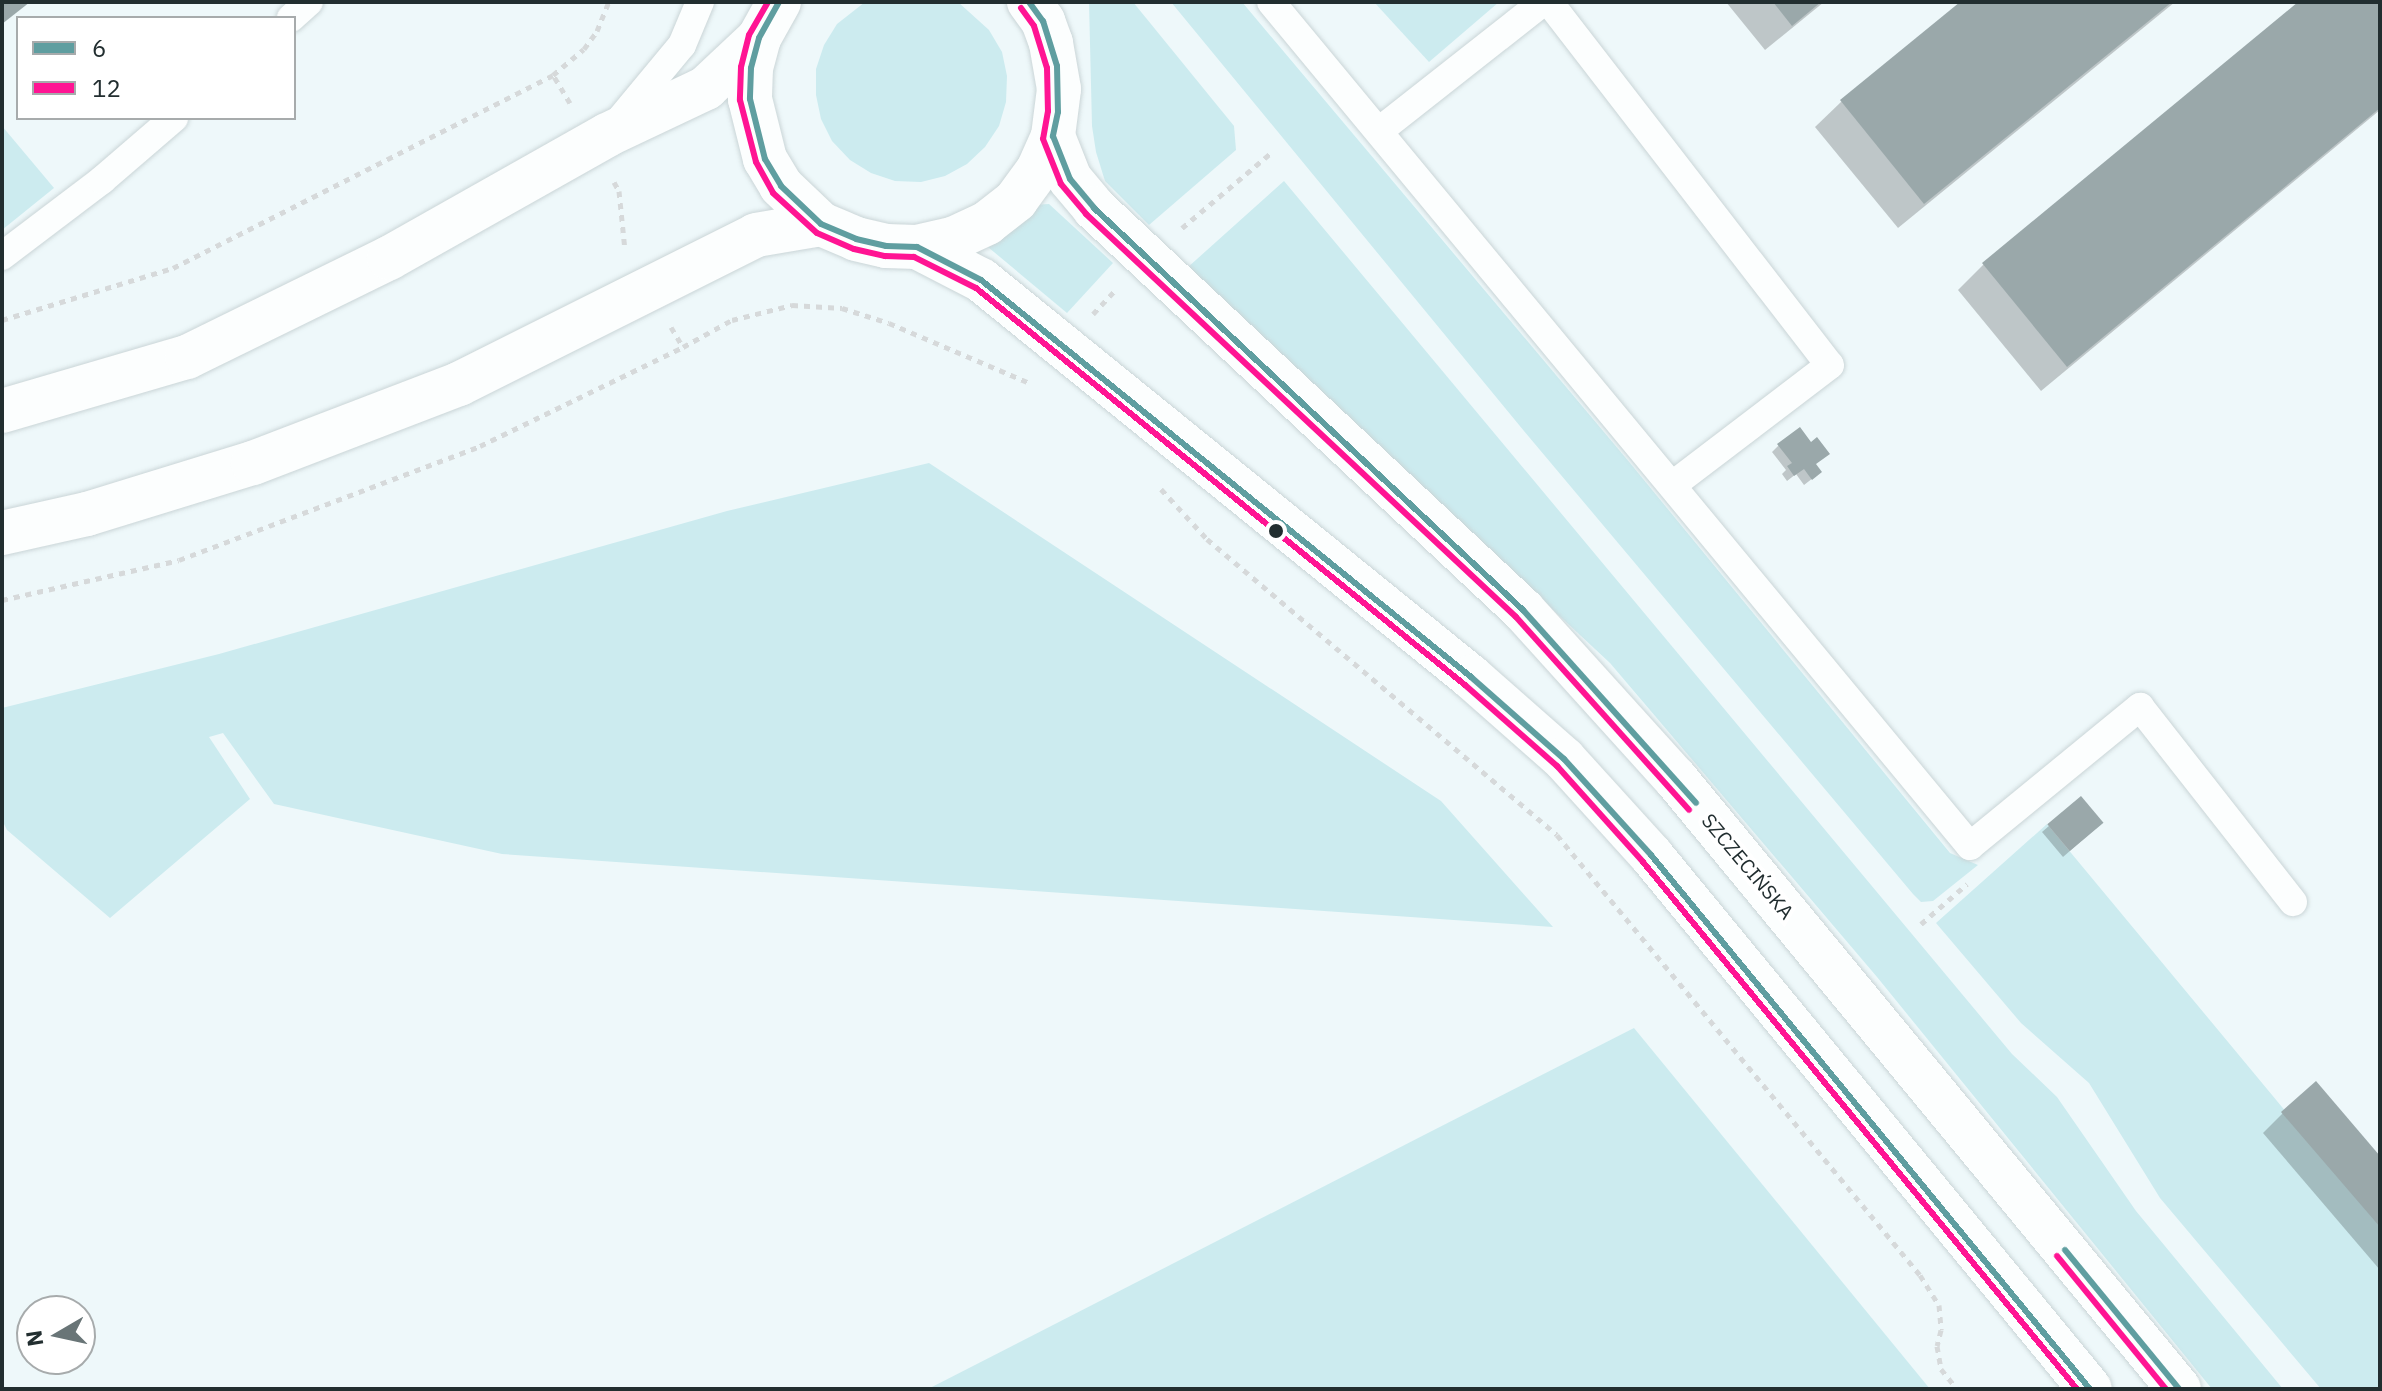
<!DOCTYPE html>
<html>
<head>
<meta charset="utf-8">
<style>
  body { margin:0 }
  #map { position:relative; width:2382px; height:1391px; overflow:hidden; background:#eef8fa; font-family:"IBM Plex Sans",sans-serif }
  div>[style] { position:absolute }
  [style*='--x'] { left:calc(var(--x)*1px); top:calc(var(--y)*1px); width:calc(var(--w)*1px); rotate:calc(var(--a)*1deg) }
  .green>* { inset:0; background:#ccebef }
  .shadow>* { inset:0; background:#0003 }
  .building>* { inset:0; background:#9aa8aa; transform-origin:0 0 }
  .path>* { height:5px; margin-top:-2.5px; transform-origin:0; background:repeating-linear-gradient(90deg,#d6d9da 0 6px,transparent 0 12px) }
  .roads { filter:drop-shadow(0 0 2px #cad5d7) drop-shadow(0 0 2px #cad5d7) }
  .lane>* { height:28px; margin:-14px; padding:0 14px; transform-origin:14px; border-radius:14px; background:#fcfefe }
  .secondary>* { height:44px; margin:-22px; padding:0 22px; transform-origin:22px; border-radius:22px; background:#fcfefe }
  .bus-1>* { height:6px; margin:-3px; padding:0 3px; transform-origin:3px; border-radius:3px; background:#5f9ea0 }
  .bus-2>* { height:6px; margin:-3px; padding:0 3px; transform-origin:3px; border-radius:3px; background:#ff1493 }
  .dots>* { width:22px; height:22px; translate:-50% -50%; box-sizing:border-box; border:4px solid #fff; border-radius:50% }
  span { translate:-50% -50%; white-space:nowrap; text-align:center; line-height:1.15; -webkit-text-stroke:8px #fff; paint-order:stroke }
  .street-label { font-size:20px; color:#222e30 }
  .frame { position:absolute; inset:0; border:4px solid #222e30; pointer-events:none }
  .legend { position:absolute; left:16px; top:16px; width:280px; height:104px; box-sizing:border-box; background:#fff; border:2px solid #a7abac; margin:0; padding:10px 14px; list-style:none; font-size:24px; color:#222e30 }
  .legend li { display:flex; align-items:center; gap:16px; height:40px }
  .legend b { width:40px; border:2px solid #a7abac }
  .north { position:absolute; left:16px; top:1295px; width:80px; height:80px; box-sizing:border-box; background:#fff; border:2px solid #a7abac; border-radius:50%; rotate:261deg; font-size:22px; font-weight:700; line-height:32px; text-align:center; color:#222e30 }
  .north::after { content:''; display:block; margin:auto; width:28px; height:36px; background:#697577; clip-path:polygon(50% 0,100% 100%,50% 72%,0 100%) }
</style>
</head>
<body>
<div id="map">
  <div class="green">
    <i style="clip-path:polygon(865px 2px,958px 2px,989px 30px,1002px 52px,1007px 76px,1006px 102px,999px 126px,985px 147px,967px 164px,945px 176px,921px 182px,895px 181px,871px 173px,850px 160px,832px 141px,821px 119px,816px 95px,816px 69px,824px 45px,837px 24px)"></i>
    <i style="clip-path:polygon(1089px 2px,1133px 2px,1234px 126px,1236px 150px,1149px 225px,1105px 181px,1096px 152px,1092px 126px)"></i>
    <i style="clip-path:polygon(1171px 2px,1242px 2px,1630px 463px,1950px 853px,1978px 865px,1933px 901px,1921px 902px,1913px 894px,1524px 431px)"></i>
    <i style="clip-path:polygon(1374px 2px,1499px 2px,1429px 62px)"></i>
    <i style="clip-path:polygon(2px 126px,54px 188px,2px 230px)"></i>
    <i style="clip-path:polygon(1284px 181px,2012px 1054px,2057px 1097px,2136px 1211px,2283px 1389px,2212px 1389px,1877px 977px,1610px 663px,1187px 268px)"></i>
    <i style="clip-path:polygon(1049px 204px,1113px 263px,1067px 313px,982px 242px,1034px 205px)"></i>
    <i style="clip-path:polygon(929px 463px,1441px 801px,1553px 927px,502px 854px,274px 804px,223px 733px,209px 737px,250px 799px,110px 918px,7px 830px,2px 820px,2px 708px,219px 654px,727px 511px)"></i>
    <i style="clip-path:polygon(2047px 824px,2380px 1225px,2380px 1389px,2321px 1389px,2160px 1198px,2089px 1083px,2021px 1023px,1936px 923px)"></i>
    <i style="clip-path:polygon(1634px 1028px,1930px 1389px,928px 1389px,1426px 1134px)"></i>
  </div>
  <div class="shadow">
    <i style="clip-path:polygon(1726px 2px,1824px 2px,1765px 50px)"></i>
    <i style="clip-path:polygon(1963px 2px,2175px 2px,1898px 228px,1815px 127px,1841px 102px)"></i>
    <i style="clip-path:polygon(2301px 2px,2380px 2px,2380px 110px,2041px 391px,1958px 290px,1983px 265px)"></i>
    <i style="clip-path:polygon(1779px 445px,1814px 465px,1813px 478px,1804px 485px,1796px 474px,1787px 481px,1782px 474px,1786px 470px,1772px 452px)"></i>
    <i style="clip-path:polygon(2080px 799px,2095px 829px,2063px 857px,2042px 832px)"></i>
    <i style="clip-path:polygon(2283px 1113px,2380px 1159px,2380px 1270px,2263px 1133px)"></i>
  </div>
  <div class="building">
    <i style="clip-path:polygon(2px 2px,30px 2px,2px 24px)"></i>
    <i style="clip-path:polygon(1773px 2px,1821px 2px,1792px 26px)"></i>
    <i style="clip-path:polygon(1960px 2px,2172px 2px,1924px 204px,1840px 100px)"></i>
    <i style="clip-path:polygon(2298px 2px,2380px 2px,2380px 108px,2067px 367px,1982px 263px)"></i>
    <i style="clip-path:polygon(1800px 427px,1811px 442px,1817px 437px,1830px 454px,1816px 464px,1822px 472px,1812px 480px,1804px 469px,1794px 476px,1787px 466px,1792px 463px,1777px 444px)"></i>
    <i style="left:2081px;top:796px;width:35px;height:44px;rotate:50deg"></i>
    <i style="clip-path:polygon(2316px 1081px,2380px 1156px,2380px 1227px,2281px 1112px)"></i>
  </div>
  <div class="path">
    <i style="--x:570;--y:103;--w:33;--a:-121"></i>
    <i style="--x:553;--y:75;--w:40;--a:-40"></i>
    <i style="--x:584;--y:49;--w:22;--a:-54"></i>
    <i style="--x:597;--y:31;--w:31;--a:-68"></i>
    <i style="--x:614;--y:182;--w:10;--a:61"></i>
    <i style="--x:619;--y:191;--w:59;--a:84.2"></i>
    <i style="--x:1182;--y:228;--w:118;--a:-40.2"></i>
    <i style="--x:1093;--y:314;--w:34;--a:-47"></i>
    <i style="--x:2;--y:320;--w:179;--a:-16.9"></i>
    <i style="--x:173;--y:268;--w:426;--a:-26.9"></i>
    <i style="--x:671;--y:327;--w:23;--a:59"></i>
    <i style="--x:683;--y:347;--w:56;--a:-28.9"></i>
    <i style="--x:732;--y:320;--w:62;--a:-14"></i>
    <i style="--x:792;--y:305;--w:50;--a:3.4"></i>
    <i style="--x:842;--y:308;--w:49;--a:17.7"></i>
    <i style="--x:889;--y:323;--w:153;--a:23.1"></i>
    <i style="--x:1161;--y:489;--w:68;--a:47.4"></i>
    <i style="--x:1207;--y:539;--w:458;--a:40.2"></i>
    <i style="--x:1557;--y:835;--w:570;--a:50.48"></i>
    <i style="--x:1920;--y:1275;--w:36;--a:58"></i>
    <i style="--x:1939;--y:1305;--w:25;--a:85"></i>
    <i style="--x:1941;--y:1330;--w:16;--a:104"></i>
    <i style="--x:1937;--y:1346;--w:23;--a:80"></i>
    <i style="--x:1941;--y:1369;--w:26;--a:51"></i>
    <i style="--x:2;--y:600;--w:181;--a:-12.7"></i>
    <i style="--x:179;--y:560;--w:322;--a:-20.7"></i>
    <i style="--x:480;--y:446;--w:226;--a:-26"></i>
    <i style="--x:1921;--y:924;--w:61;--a:-41"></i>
  </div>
  <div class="roads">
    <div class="lane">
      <i style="--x:1271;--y:2;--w:1096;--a:50.37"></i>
      <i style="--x:1970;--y:846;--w:220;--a:-39.3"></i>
      <i style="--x:2140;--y:707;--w:248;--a:51.9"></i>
      <i style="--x:1549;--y:2;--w:459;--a:52.3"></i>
      <i style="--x:1830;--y:365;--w:196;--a:142.7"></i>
      <i style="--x:291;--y:18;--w:24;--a:-42"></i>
      <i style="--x:618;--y:122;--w:100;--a:-50.3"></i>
      <i style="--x:682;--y:45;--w:47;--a:-67.3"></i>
      <i style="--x:1379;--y:131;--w:209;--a:-38.2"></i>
      <i style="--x:2;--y:256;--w:126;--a:-37.2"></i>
      <i style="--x:102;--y:180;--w:95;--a:-40.7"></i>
    </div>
    <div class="secondary">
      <i style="--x:779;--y:2;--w:41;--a:119.1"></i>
      <i style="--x:759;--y:38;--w:31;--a:105"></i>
      <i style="--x:751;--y:68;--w:31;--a:92"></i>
      <i style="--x:750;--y:99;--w:62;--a:76"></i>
      <i style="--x:765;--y:159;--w:31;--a:59"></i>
      <i style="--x:781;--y:186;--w:55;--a:43.5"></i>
      <i style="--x:821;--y:224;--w:38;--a:23"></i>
      <i style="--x:856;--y:239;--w:31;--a:13"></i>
      <i style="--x:886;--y:246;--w:31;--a:2"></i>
      <i style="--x:917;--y:247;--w:37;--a:-13"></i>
      <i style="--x:953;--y:239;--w:38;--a:-25"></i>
      <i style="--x:987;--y:223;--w:37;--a:-38"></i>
      <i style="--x:1016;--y:200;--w:37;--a:-54"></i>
      <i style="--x:1038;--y:170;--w:37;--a:-66"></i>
      <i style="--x:1053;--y:136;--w:47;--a:-82.7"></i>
      <i style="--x:1059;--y:89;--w:47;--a:-99.9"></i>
      <i style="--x:1051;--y:43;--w:23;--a:-110"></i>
      <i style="--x:1043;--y:21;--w:24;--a:-126"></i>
      <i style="--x:1053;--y:136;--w:46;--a:68.4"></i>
      <i style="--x:1070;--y:179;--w:38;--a:50"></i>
      <i style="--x:1094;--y:208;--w:588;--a:43.14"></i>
      <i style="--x:1523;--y:610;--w:227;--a:47.9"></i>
      <i style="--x:1675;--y:778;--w:792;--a:50.48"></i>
      <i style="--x:917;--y:247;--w:72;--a:27.3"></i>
      <i style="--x:981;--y:280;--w:631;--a:39.01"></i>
      <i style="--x:1471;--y:677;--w:124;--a:41.4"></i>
      <i style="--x:1564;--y:759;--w:130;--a:47.8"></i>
      <i style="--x:1651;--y:855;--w:691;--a:50.58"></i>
      <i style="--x:2;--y:411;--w:193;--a:-16.3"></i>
      <i style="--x:187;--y:357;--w:225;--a:-26.1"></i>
      <i style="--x:389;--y:258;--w:250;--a:-29.4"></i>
      <i style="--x:607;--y:135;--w:110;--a:-25.4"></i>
      <i style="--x:706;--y:88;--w:73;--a:-43.3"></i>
      <i style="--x:2;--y:533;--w:87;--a:-12.6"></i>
      <i style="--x:87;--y:514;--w:174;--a:-17.1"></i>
      <i style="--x:253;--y:463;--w:221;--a:-21"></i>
      <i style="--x:459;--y:384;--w:332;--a:-26.6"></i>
      <i style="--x:756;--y:235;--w:66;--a:-9.6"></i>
    </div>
  </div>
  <div class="bus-1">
    <i style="--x:779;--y:2;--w:41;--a:119.1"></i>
    <i style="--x:759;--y:38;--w:31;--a:105"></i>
    <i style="--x:751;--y:68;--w:31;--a:92"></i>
    <i style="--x:750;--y:99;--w:62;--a:76"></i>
    <i style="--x:765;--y:159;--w:31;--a:59"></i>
    <i style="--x:781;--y:186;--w:55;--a:43.5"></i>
    <i style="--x:821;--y:224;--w:38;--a:23"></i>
    <i style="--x:856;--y:239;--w:31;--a:13"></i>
    <i style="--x:886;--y:246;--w:31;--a:2"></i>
    <i style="--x:917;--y:247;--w:72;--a:27.3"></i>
    <i style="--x:981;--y:280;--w:631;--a:39.01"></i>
    <i style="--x:1471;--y:677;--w:124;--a:41.4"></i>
    <i style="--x:1564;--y:759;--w:130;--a:47.8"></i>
    <i style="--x:1651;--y:855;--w:691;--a:50.58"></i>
    <i style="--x:1029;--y:2;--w:24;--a:54"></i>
    <i style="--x:1043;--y:21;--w:47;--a:72.7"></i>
    <i style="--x:1057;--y:66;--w:46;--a:88.8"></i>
    <i style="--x:1058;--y:112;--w:25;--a:102"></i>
    <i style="--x:1053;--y:136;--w:46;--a:68.4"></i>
    <i style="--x:1070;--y:179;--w:38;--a:50"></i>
    <i style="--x:1094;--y:208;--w:588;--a:43.14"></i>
    <i style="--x:1523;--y:610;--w:259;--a:48.1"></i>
    <i style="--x:2065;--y:1250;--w:180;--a:50.6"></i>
  </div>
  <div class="bus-2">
    <i style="--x:768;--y:2;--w:38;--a:120"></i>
    <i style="--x:749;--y:35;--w:33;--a:104"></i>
    <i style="--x:741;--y:67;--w:33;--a:92"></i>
    <i style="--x:740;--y:100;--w:64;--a:75.5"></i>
    <i style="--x:756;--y:162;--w:35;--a:61"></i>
    <i style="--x:773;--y:193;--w:59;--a:42.3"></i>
    <i style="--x:817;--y:233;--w:40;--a:23.4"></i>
    <i style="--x:854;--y:249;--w:32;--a:13"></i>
    <i style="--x:885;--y:256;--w:29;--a:2"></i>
    <i style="--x:914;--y:257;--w:69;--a:26.6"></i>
    <i style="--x:976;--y:288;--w:630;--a:39.07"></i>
    <i style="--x:1465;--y:685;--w:123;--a:41.4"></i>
    <i style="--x:1557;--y:766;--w:129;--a:48.1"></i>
    <i style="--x:1643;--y:862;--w:683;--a:50.53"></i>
    <i style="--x:1021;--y:8;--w:22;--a:54"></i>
    <i style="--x:1034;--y:26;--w:44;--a:72.8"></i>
    <i style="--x:1047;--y:68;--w:43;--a:88.7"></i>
    <i style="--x:1048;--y:111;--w:28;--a:100"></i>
    <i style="--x:1043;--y:139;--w:48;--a:68.2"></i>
    <i style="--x:1061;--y:184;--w:39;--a:50"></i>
    <i style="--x:1086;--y:214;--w:589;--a:43.14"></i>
    <i style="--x:1516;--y:617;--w:259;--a:48.1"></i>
    <i style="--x:2057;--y:1256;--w:172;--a:50.7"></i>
  </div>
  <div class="dots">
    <i style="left:1276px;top:531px;background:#222e30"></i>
  </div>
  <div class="street-label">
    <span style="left:1748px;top:866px;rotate:50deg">SZCZECIŃSKA</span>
  </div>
  <div class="frame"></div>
  <ul class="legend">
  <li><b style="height:10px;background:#5f9ea0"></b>6</li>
  <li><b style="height:10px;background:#ff1493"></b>12</li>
  </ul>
  <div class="north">N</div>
</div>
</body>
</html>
